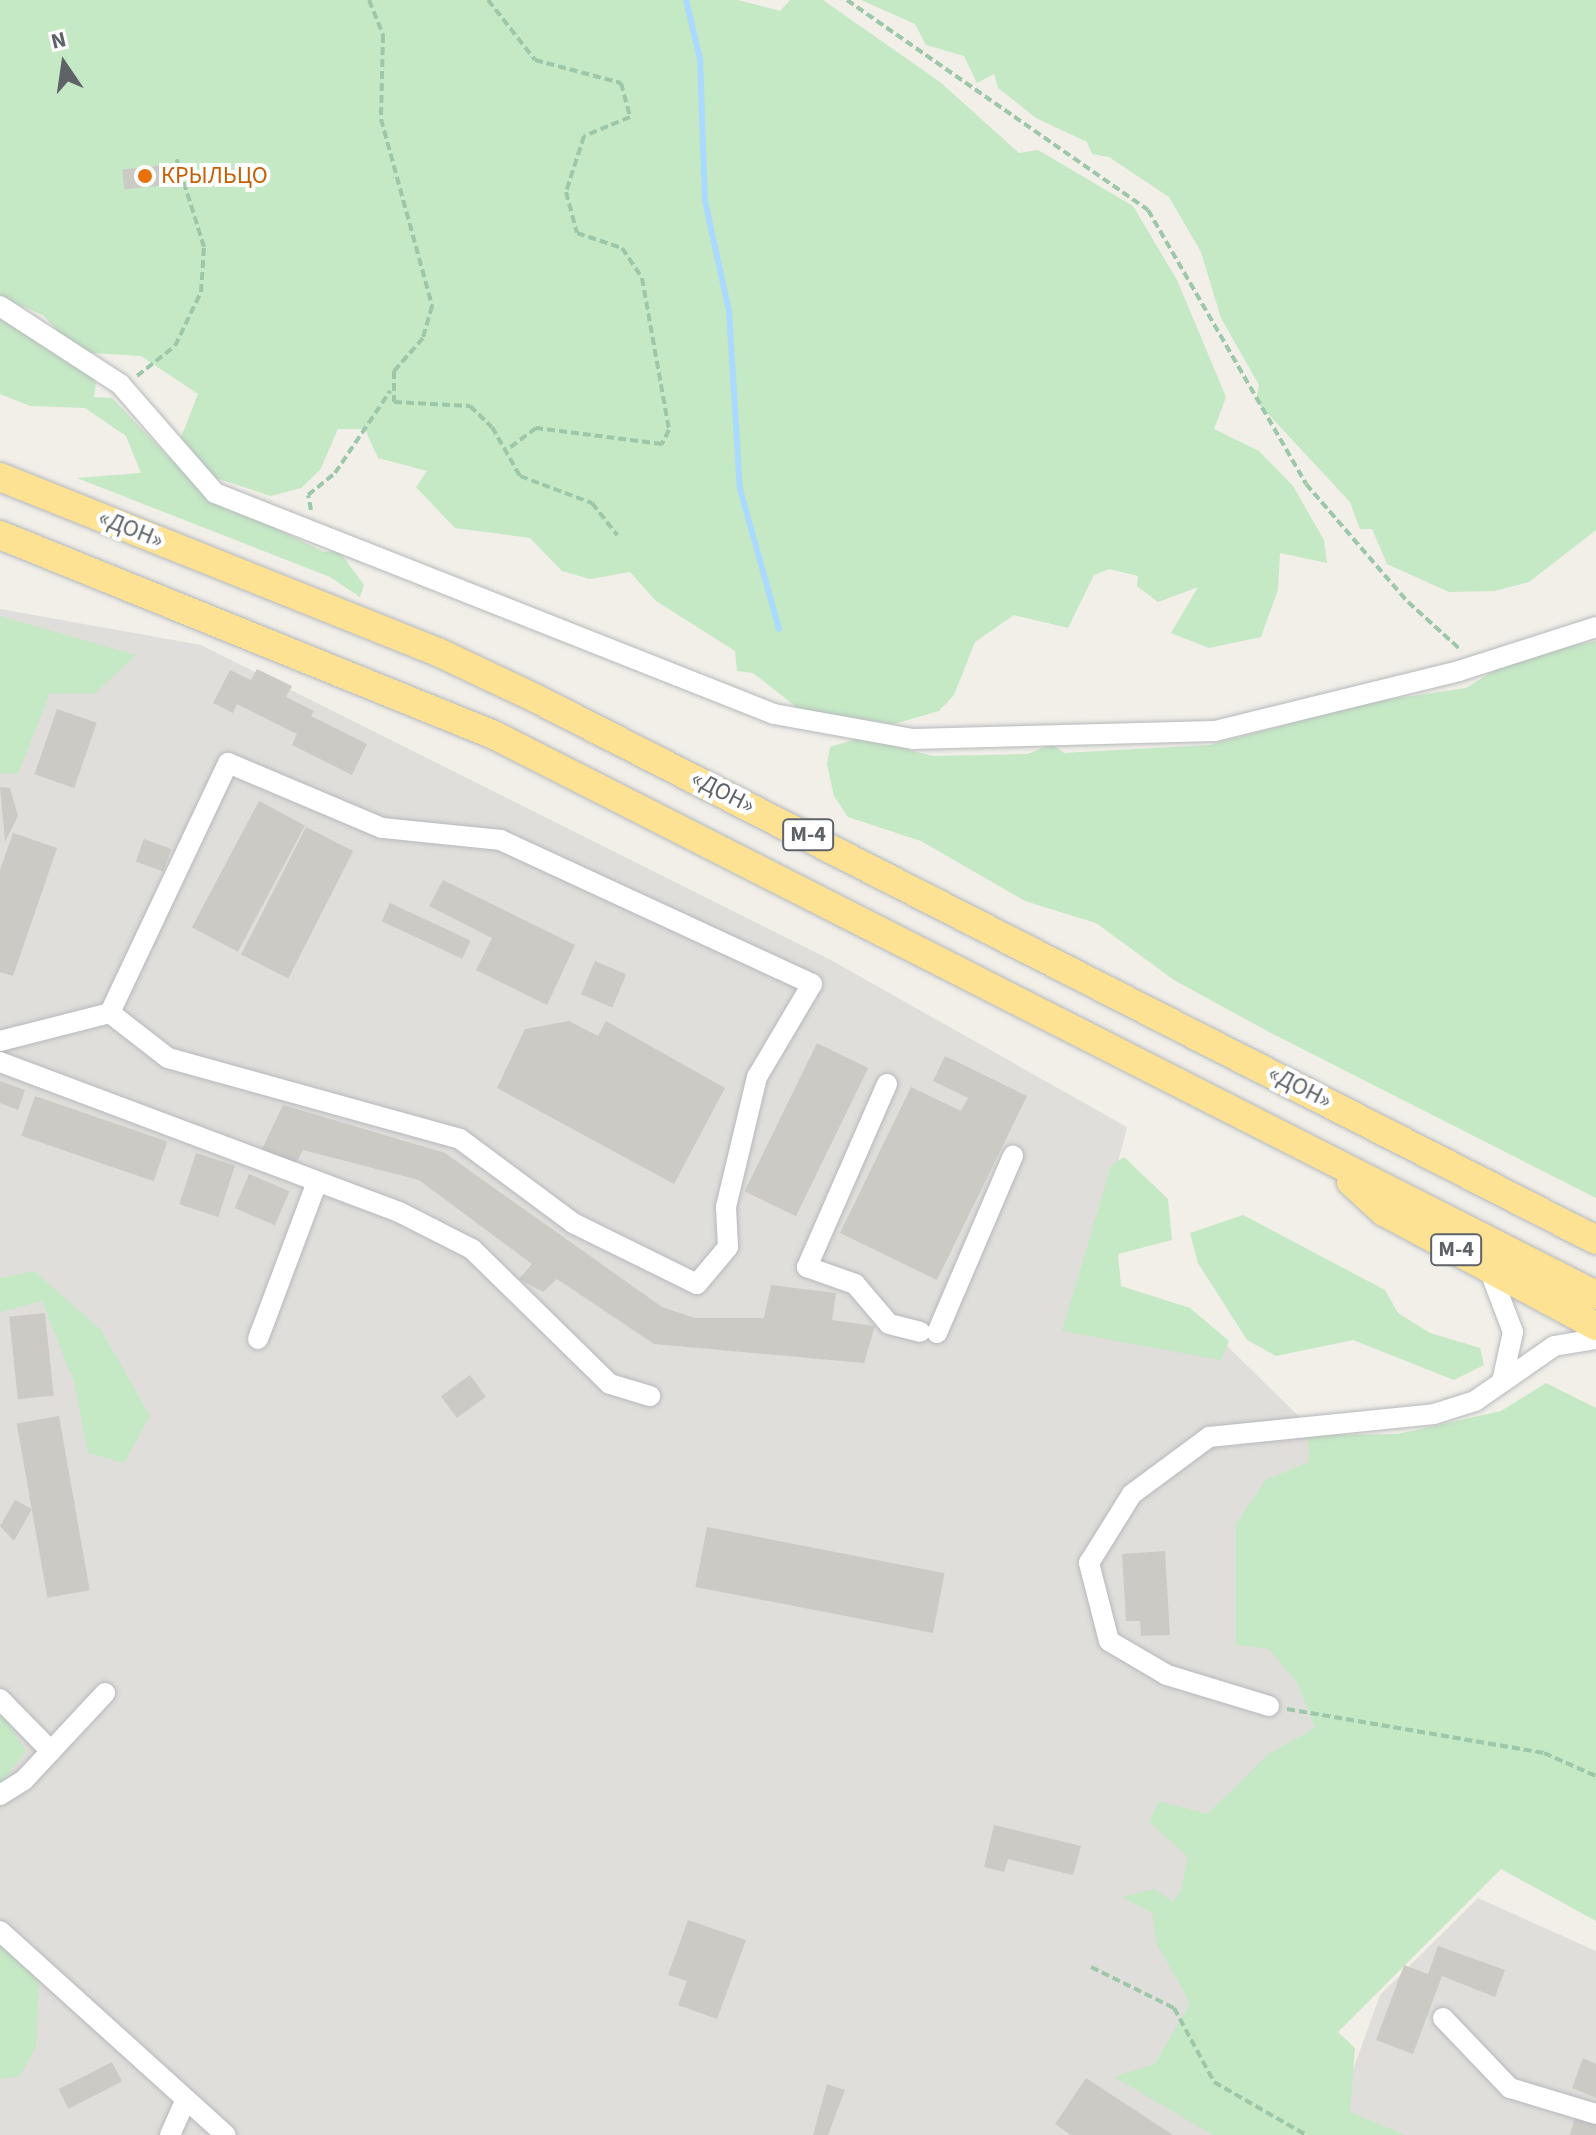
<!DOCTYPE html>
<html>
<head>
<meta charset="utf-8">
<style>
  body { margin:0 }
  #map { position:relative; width:1596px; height:2135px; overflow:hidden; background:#f1efe8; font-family:"Source Sans 3",sans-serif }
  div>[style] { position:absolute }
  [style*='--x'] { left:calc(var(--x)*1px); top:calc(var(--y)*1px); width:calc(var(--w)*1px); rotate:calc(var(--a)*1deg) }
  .industrial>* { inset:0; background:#e0deda }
  .green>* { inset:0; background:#c5e8c5 }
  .stream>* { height:6px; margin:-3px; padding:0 3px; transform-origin:3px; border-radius:3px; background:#aadaff }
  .building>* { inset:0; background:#cccac5; transform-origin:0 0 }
  .path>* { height:4px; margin-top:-2px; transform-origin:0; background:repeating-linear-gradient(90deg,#9cc7a9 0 8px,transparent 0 12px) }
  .roads { filter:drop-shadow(0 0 2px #b5b8bc) drop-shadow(0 0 2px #b5b8bc) }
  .minor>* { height:20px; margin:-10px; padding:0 10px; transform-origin:10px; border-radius:10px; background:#fff }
  .highway>* { height:28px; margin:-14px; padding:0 14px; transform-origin:14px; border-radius:14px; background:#fde293 }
  .dots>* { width:22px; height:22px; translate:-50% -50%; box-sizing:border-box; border:4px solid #fff; border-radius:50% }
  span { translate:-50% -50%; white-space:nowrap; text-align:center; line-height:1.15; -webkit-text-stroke:8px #fff; paint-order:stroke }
  .shield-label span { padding:2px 6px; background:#fff; border:2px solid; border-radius:6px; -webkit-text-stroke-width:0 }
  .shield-label { font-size:22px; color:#5f6368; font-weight:700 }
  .food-label { font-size:24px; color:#c56008 }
  .left { translate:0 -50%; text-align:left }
  .street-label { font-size:24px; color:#5f6368 }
  .north { position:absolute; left:24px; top:24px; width:80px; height:80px; -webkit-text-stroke:6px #fff; paint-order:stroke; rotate:347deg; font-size:22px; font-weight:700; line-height:32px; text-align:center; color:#5f6368 }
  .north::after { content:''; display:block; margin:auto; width:28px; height:36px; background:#5f6368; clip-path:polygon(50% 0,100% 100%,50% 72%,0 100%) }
</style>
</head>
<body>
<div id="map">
  <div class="industrial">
    <i style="clip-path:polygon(0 609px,201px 645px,829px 959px,1127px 1127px,1081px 1309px,1216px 1335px,1331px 1448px,1353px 1735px,1231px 1810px,1336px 2117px,1380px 1995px,1478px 1898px,1596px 1951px,1596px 2135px,0 2135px)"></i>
  </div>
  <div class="green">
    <i style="clip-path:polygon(0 0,738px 0,780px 11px,790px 0,823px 0,940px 82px,1019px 153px,1038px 150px,1133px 206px,1177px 280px,1226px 397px,1214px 429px,1259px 451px,1293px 486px,1324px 540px,1327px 563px,1280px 553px,1278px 590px,1261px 637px,1209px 648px,1171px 633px,1198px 587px,1158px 602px,1137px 586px,1138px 576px,1109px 569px,1094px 575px,1068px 628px,1014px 615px,975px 642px,954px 695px,939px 711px,894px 724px,799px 709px,753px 673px,737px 671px,735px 651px,656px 601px,630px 572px,590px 579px,562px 571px,530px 538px,455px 528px,416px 487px,427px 471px,378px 458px,365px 429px,338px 429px,320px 470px,301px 488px,271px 496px,204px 474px,178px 445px,198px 394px,141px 356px,77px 352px,43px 315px,0 297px)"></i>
    <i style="clip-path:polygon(861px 0,1596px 0,1596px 530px,1529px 582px,1495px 591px,1449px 592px,1387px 564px,1372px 529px,1360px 529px,1350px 502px,1256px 401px,1259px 385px,1221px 318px,1201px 252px,1169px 197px,1109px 157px,1092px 154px,1087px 142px,1036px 118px,998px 88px,994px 74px,977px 83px,964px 56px,926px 45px,915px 24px)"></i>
    <i style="clip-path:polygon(0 318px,84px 369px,96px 383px,94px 397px,112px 398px,202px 492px,324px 552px,339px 551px,364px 585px,360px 597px,330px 577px,77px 478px,141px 473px,126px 436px,85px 408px,30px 406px,0 394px)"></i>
    <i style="clip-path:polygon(0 616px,136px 655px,94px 694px,50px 693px,18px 774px,0 773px)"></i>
    <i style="clip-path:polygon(1596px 641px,1596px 1198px,1269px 1032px,1174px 980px,1096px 923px,1025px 901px,921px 841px,848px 817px,834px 796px,827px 764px,830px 747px,860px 738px,933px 756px,1028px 754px,1052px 744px,1064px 753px,1209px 745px,1372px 702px,1466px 688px,1518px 656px)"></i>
    <i style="clip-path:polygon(1124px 1157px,1168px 1199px,1172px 1240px,1118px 1254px,1121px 1286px,1190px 1308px,1229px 1341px,1221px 1360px,1062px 1331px,1111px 1166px)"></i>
    <i style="clip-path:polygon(1243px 1215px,1385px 1290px,1398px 1313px,1430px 1333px,1480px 1348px,1484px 1365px,1454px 1380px,1353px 1340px,1276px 1356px,1247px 1340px,1198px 1263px,1190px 1233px)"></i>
    <i style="clip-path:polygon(34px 1271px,101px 1330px,150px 1416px,124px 1463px,88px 1453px,74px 1382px,42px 1301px,0 1312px,0 1278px)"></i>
    <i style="clip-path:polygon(1546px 1383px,1596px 1408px,1596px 1921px,1501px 1869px,1338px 2032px,1355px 2048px,1350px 2112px,1405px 2135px,1213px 2135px,1114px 2077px,1155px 2064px,1190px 2003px,1157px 1944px,1152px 1913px,1122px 1897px,1154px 1889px,1173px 1902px,1181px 1889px,1188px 1857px,1149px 1822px,1159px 1801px,1207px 1814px,1270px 1753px,1315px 1728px,1298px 1684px,1269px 1649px,1236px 1645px,1236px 1524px,1266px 1480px,1309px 1462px,1308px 1435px,1398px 1434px,1501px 1411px)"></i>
    <i style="clip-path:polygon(0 1712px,26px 1751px,0 1784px)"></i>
    <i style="clip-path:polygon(0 1944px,39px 1983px,36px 2046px,20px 2076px,0 2079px)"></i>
  </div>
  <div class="stream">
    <i style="--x:686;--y:0;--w:61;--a:76.7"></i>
    <i style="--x:700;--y:59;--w:142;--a:88"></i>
    <i style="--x:705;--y:201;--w:113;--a:77.7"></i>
    <i style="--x:729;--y:311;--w:178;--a:86.5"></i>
    <i style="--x:740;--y:489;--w:145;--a:74.4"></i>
  </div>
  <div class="building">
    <i style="left:166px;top:165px;width:20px;height:44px;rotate:84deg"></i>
    <i style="clip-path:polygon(257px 669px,292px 686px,286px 697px,314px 711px,311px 716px,367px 744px,352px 775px,292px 745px,297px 734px,237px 704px,233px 713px,213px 703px,230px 670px,251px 680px)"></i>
    <i style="left:57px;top:709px;width:42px;height:69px;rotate:19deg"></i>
    <i style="clip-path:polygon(0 787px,10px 788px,18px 816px,5px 842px)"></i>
    <i style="left:259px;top:801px;width:52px;height:143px;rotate:28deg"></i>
    <i style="left:306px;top:827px;width:53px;height:143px;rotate:27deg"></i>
    <i style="clip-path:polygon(13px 833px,57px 848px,13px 976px,0 972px,0 870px)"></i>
    <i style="left:144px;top:839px;width:29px;height:24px;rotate:20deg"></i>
    <i style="clip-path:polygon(443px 880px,575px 945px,547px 1005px,476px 970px,492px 938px,429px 906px)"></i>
    <i style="left:390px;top:903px;width:89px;height:20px;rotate:25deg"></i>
    <i style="left:595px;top:961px;width:34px;height:36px;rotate:23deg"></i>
    <i style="clip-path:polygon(569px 1021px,598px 1036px,606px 1021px,725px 1088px,674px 1184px,497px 1088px,525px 1029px)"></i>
    <i style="left:817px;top:1043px;width:57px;height:165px;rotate:26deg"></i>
    <i style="clip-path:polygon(945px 1056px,1027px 1096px,937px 1280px,840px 1233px,911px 1087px,961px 1111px,968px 1098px,933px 1081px)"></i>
    <i style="clip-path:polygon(0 1081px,25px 1090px,18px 1110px,0 1103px)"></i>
    <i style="left:35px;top:1096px;width:140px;height:42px;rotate:19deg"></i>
    <i style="clip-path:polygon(283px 1105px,445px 1153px,662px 1307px,695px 1318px,764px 1318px,771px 1285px,836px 1293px,832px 1320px,875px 1326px,864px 1363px,654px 1344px,557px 1279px,543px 1292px,519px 1279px,532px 1264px,419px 1180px,303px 1150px,296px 1163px,261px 1151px)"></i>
    <i style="left:196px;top:1153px;width:41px;height:54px;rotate:18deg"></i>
    <i style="left:249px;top:1174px;width:44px;height:37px;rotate:23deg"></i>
    <i style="left:45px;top:1313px;width:83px;height:36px;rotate:84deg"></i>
    <i style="left:470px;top:1375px;width:27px;height:36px;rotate:54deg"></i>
    <i style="left:59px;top:1416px;width:177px;height:43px;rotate:80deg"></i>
    <i style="clip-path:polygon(15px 1500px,32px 1509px,14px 1541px,0 1526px)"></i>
    <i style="left:707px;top:1527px;width:242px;height:61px;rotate:11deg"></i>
    <i style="clip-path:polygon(1165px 1551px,1170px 1635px,1141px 1636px,1140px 1621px,1126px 1621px,1122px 1554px)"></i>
    <i style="clip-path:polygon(994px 1825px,1081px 1846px,1073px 1875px,1008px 1859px,1004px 1872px,984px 1867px)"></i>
    <i style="clip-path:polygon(688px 1920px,746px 1940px,717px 2019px,678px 2005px,687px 1981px,668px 1975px)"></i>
    <i style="clip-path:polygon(1438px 1946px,1505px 1970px,1495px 1997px,1442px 1976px,1413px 2054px,1376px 2040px,1404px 1965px,1428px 1974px)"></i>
    <i style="clip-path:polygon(1583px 2058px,1596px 2064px,1596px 2098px,1572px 2088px)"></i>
    <i style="left:112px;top:2062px;width:22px;height:60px;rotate:63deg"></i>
    <i style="clip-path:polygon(1086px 2078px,1173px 2135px,1071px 2135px,1055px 2124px)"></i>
    <i style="clip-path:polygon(827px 2084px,845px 2090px,828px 2135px,813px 2135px)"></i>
    <i style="clip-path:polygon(1577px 2110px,1596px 2115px,1596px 2135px,1570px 2135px)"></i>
  </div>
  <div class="path">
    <i style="--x:369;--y:0;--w:38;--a:68"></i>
    <i style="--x:383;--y:35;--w:84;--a:91.4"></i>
    <i style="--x:381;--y:119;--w:194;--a:74.7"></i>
    <i style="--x:432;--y:306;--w:33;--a:106"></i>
    <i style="--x:423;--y:338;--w:44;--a:131.3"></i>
    <i style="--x:394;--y:371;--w:31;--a:90"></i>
    <i style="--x:394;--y:402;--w:76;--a:3"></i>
    <i style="--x:470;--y:406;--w:30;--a:44"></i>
    <i style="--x:492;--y:427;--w:56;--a:60.3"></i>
    <i style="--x:520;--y:476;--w:77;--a:20.6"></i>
    <i style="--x:592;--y:503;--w:41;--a:52"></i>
    <i style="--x:488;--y:0;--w:76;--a:51.9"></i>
    <i style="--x:535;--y:60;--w:89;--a:15"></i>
    <i style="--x:621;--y:83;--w:35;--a:75"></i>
    <i style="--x:630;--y:117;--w:50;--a:157.6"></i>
    <i style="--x:584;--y:136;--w:59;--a:107.8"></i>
    <i style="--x:566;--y:192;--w:42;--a:75"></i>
    <i style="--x:577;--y:233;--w:47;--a:18.4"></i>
    <i style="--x:622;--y:248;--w:36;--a:56"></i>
    <i style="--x:642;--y:278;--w:154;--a:79.9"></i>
    <i style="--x:669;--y:430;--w:16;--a:117"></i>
    <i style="--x:662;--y:444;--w:127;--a:-172.8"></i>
    <i style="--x:536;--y:428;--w:36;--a:143"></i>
    <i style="--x:847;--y:0;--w:367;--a:34.9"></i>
    <i style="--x:1148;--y:210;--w:316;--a:60"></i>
    <i style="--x:1306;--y:484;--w:156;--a:49.2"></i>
    <i style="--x:1408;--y:602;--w:72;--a:42.2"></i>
    <i style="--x:137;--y:376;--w:48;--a:-38.3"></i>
    <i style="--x:175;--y:346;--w:60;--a:-64.3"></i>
    <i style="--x:201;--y:292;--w:45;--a:-86.2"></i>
    <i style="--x:204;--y:247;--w:94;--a:-107.3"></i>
    <i style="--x:311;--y:510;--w:15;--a:-101"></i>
    <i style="--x:308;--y:495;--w:35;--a:-39"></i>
    <i style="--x:335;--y:473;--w:99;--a:-56.1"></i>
    <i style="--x:1287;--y:1709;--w:261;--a:9.7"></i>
    <i style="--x:1544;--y:1753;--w:57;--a:23.9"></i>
    <i style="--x:1091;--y:1967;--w:93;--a:26.3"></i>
    <i style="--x:1174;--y:2008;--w:84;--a:61.6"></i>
    <i style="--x:1214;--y:2082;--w:106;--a:29.9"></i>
  </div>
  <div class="roads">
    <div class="minor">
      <i style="--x:0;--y:306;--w:143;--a:33"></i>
      <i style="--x:120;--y:384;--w:145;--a:48.9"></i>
      <i style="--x:215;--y:493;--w:601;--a:21.57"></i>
      <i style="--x:774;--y:714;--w:141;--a:10.2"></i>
      <i style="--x:913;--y:739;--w:302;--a:-1.5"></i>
      <i style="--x:1215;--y:731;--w:251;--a:-13.8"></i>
      <i style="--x:1459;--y:671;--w:144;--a:-17.8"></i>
      <i style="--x:0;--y:1041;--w:114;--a:-14.3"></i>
      <i style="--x:110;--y:1013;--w:73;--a:37.8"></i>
      <i style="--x:168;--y:1058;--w:303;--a:15.5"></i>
      <i style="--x:460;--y:1139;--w:141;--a:36.6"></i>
      <i style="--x:573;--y:1223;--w:138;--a:26.2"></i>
      <i style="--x:697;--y:1284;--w:48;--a:-50"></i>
      <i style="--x:728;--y:1247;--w:40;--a:-92.9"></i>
      <i style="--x:726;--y:1207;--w:134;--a:-76.6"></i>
      <i style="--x:757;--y:1077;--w:108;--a:-59.4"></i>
      <i style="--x:812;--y:984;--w:343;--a:-155.2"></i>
      <i style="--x:501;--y:840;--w:120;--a:-174.2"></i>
      <i style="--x:382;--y:828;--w:167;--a:-157.1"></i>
      <i style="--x:228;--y:763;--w:276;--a:115.3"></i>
      <i style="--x:0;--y:1062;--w:426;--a:20.6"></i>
      <i style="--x:399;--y:1212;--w:82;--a:26.9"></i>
      <i style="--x:472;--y:1249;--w:193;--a:44.4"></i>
      <i style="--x:610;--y:1384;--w:42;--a:16.7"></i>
      <i style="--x:887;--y:1084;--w:200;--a:113.6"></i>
      <i style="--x:807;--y:1267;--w:51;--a:19.5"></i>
      <i style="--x:855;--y:1284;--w:52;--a:49.6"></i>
      <i style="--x:889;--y:1324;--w:32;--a:14"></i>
      <i style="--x:1489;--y:1269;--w:67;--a:69.1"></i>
      <i style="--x:1513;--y:1332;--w:51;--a:102.4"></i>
      <i style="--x:937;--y:1333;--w:193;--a:-66.8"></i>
      <i style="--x:258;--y:1339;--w:168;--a:-69.4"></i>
      <i style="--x:0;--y:1699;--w:73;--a:45.6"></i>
      <i style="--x:1269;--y:1706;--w:107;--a:-163.1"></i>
      <i style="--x:1167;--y:1675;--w:67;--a:-149.6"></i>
      <i style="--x:1109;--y:1641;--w:81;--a:-104.4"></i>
      <i style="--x:1089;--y:1563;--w:81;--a:-58.1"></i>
      <i style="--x:1132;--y:1494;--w:96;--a:-36.5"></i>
      <i style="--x:1209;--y:1437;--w:226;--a:-5.8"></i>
      <i style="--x:1434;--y:1414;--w:43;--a:-17.6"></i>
      <i style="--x:1475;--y:1401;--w:96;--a:-34.8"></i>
      <i style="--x:1554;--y:1346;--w:43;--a:-9.5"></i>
      <i style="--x:0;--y:1795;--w:28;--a:-32"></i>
      <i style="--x:24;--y:1780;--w:119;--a:-47"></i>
      <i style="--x:0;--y:1931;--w:304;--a:42.1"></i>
      <i style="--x:1443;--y:2018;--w:97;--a:46.3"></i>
      <i style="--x:1510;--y:2088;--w:90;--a:16.8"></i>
      <i style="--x:170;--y:2135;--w:39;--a:-66"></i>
    </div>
    <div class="highway">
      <i style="--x:0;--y:477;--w:472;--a:21.8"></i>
      <i style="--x:438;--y:652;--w:110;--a:25.4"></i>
      <i style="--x:537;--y:699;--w:1189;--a:27.06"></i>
      <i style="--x:0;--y:535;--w:533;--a:22.04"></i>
      <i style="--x:494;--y:735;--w:1236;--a:26.94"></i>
      <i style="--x:1351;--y:1182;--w:45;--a:42.3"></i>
      <i style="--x:1384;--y:1212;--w:241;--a:28.3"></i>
    </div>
  </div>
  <div class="dots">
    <i style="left:145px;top:176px;background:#e8710a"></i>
  </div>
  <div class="shield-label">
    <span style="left:808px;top:835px">М-4</span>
    <span style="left:1456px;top:1250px">М-4</span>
  </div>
  <div class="food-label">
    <span class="left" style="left:161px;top:176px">КРЫЛЬЦО</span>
  </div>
  <div class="street-label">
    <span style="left:131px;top:529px;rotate:22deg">«ДОН»</span>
    <span style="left:723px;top:792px;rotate:27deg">«ДОН»</span>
    <span style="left:1300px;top:1087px;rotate:27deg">«ДОН»</span>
  </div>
  <div class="north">N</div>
</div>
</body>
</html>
